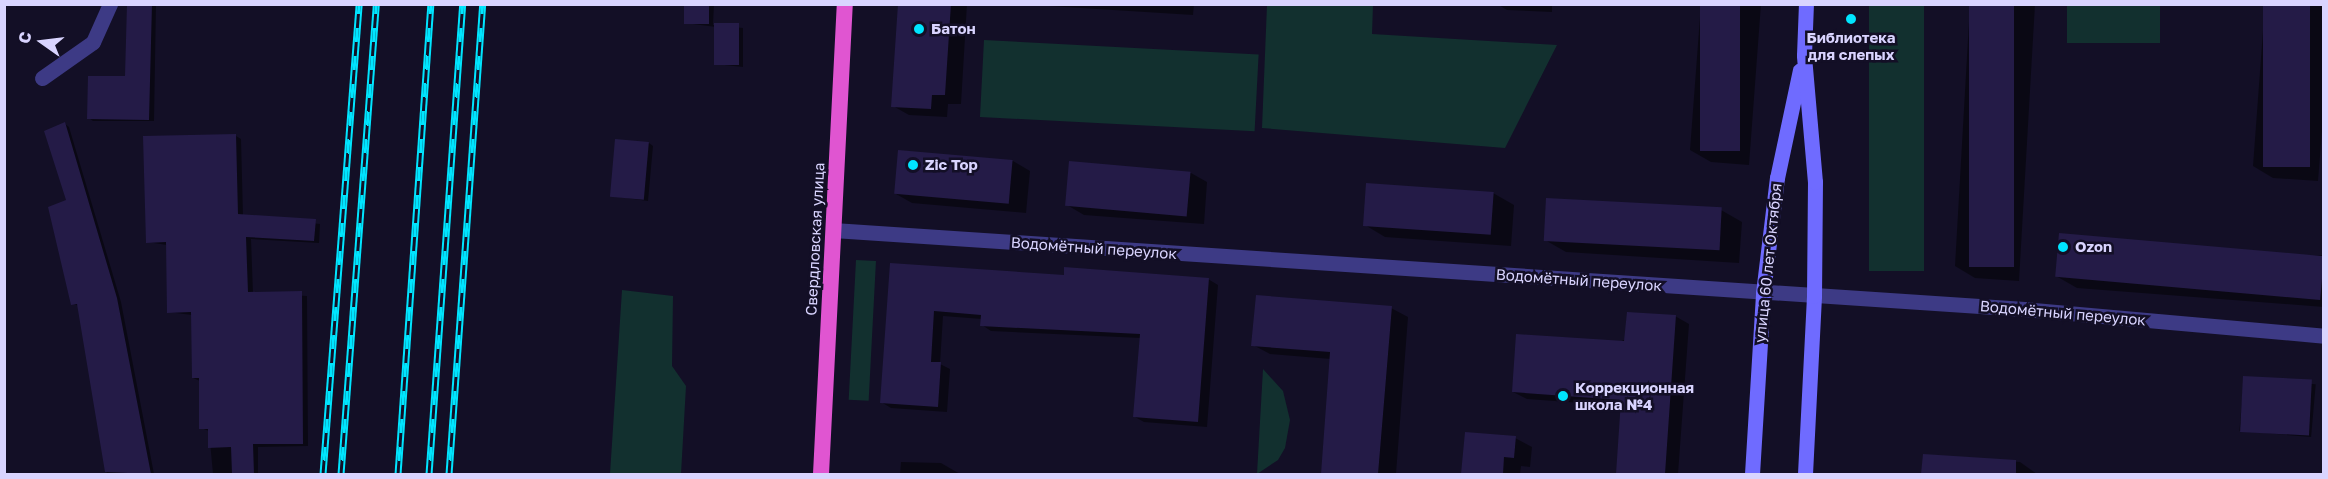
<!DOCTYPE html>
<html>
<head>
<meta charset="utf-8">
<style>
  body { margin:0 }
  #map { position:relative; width:2328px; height:479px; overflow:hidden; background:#130f26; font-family:"Golos Text",sans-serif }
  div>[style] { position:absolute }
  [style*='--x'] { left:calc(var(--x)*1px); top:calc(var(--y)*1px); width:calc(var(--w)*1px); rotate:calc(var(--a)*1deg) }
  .green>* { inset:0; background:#12302f; transform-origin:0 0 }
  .shadow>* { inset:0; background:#0007; transform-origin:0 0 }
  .building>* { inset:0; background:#241b47; transform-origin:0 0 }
  .minor>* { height:15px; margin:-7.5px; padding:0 7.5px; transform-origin:7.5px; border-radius:7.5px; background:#3d3a85 }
  .secondary>* { height:15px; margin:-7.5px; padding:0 7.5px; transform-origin:7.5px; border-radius:7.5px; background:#6f6bff }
  .trunk>* { height:16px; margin:-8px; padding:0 8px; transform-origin:8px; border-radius:8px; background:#e055d1 }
  .rail>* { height:7px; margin-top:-3.5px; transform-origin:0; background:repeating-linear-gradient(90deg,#130f26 0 14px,#00e5ff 0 28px); box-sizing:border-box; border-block:2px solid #00e5ff }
  .dots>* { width:16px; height:16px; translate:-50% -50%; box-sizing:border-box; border:3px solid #130f26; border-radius:50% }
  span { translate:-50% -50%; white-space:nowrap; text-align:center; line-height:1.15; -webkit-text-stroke:5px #130f26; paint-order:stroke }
  .poi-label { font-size:15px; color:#d9d4ff; font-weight:700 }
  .left { translate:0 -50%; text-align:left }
  .street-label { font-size:15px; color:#d9d4ff }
  .frame { position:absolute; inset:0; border:6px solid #d9d4ff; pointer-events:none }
  .north { position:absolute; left:12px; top:12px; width:60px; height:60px; -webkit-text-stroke:4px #130f26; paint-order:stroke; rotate:284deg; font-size:16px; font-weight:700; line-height:24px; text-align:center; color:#d9d4ff }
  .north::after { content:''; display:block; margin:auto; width:21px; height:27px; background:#d9d4ff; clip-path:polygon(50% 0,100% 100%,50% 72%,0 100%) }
</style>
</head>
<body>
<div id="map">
  <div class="green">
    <i style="clip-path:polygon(1267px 5px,1373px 5px,1372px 34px,1557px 45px,1505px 148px,1262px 128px)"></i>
    <i style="left:1869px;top:5px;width:55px;height:266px"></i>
    <i style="left:2067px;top:5px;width:93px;height:38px"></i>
    <i style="left:984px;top:40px;width:275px;height:77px;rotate:3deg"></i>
    <i style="left:856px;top:260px;width:20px;height:140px;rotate:3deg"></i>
    <i style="clip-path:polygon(622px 290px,673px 296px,672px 366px,686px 386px,681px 474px,610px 474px)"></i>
    <i style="clip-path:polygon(1263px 369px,1283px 391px,1290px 420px,1285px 448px,1278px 460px,1257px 474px)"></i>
  </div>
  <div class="shadow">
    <i style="clip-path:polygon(128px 4px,156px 4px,154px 121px,93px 121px,89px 118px,127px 78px)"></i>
    <i style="clip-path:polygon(685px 4px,714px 4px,713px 25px,743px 28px,743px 67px,715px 64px,716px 27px,685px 23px)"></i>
    <i style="clip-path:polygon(900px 4px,967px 4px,961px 104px,948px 104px,947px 117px,909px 115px,893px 106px)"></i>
    <i style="clip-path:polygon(1017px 4px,1194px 4px,1193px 15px)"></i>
    <i style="clip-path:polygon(1497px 4px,1552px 4px,1552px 12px,1507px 10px)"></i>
    <i style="clip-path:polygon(1701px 4px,1761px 4px,1749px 165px,1711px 162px,1690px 150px)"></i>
    <i style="clip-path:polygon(1970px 4px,2035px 4px,2019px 281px,1975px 278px,1955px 266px)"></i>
    <i style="clip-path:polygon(2265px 4px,2324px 4px,2324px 106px,2318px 181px,2273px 178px,2253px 166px)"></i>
    <i style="clip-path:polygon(65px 124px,69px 127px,121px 302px,154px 474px,164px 474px,107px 474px,79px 306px,73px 304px)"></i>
    <i style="clip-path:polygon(236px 136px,241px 139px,243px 216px,320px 224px,319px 243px,251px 239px,253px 293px,307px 296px,308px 446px,258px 447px,258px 474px,213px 474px,209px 431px,201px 428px,200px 381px,193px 378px,192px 315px,168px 312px,167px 245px,147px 242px)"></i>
    <i style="clip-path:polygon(649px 143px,653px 146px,648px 201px,612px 196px)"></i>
    <i style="clip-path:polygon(1013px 161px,1030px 171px,1026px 213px,912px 203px,896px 194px)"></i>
    <i style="clip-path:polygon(1191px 173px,1207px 182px,1204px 224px,1084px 215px,1067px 205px)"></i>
    <i style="clip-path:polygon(1493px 193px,1514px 205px,1511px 246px,1385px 237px,1365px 225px)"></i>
    <i style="clip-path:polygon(1721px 210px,1742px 222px,1739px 263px,1566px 252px,1545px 240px)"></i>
    <i style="clip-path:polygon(2324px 255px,2324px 307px,2077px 288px,2056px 276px)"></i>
    <i style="clip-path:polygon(891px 265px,1065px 277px,1208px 279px,1218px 285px,1207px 427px,1144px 422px,1135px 417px,1141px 338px,991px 331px,982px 325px,982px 319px,943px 316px,940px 364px,950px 369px,947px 412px,891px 408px,881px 402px)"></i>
    <i style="clip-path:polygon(1391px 308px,1408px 317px,1396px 474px,1322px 474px,1331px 359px,1270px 354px,1253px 345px)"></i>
    <i style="clip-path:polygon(1675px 316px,1689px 324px,1678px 474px,1617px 474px,1622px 406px,1527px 399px,1513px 392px)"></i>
    <i style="left:2244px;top:378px;width:72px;height:53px;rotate:5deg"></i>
    <i style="clip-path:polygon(1466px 433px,1515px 438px,1532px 447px,1530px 467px,1521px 466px,1520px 474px,1462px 474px)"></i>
    <i style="clip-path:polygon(1924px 455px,2020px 462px,2037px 474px,1922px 474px)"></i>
    <i style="clip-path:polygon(901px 462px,941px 463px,960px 474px,900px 474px)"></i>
  </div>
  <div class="building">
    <i style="clip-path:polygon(127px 4px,152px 4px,149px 120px,87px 119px,88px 76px,125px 76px)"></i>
    <i style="left:684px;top:4px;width:25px;height:20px"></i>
    <i style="clip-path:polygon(898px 4px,951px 4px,945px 95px,932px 95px,931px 109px,891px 107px)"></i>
    <i style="left:1700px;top:4px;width:40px;height:147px"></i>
    <i style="left:1969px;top:4px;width:45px;height:263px"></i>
    <i style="left:2263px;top:4px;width:47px;height:163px"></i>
    <i style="left:714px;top:23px;width:25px;height:42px"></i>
    <i style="clip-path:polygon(65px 122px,117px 298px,151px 474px,105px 472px,77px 304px,71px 305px,48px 207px,66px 200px,44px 131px)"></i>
    <i style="clip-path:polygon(236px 134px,238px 214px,316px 219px,314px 241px,246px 237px,248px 292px,302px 291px,303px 444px,253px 444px,254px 474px,232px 474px,231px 447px,208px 448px,208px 429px,199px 429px,199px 378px,192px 378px,191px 312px,167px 313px,166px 242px,146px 243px,143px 136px)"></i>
    <i style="left:615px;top:139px;width:34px;height:58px;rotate:5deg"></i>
    <i style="left:898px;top:150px;width:115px;height:44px;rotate:5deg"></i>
    <i style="left:1069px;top:161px;width:122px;height:45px;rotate:5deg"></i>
    <i style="left:1366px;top:183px;width:128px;height:43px;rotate:4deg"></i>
    <i style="left:1546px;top:198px;width:176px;height:43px;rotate:3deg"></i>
    <i style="left:2059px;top:233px;width:266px;height:44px;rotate:5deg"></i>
    <i style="clip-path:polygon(890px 263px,1064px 275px,1064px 267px,1209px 278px,1198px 422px,1133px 417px,1140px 334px,980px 326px,981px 315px,934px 311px,931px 362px,941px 362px,938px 407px,880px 403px)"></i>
    <i style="clip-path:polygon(1256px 295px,1392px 306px,1378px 474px,1321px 474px,1330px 352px,1251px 346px)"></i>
    <i style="clip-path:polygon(1627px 312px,1676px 315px,1665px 474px,1616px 474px,1621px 400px,1512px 392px,1516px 334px,1624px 341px)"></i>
    <i style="left:2243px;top:376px;width:69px;height:56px;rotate:3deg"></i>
    <i style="clip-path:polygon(1465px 432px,1516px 436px,1514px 458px,1504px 457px,1503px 474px,1461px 474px)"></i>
    <i style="clip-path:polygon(1923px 454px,2016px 460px,2016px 474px,1921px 474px)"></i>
  </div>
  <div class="minor">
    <i style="--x:42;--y:78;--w:62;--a:-35.2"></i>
    <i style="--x:93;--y:42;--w:42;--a:-65.9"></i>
    <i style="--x:833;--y:230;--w:1194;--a:3.79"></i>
    <i style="--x:2024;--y:309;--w:301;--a:5.1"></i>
  </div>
  <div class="secondary">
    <i style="--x:1752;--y:474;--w:181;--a:-86.5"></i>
    <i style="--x:1763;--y:293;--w:116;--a:-83.1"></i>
    <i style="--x:1777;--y:178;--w:110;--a:-78"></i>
    <i style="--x:1805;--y:474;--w:178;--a:-87.1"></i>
    <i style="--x:1814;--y:296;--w:114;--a:-89.5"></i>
    <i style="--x:1815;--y:182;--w:127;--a:-95"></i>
    <i style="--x:1804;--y:55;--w:51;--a:-87.8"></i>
  </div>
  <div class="trunk">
    <i style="--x:821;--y:474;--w:471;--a:-87.1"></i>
  </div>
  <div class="rail">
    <i style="--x:323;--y:474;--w:471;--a:-85.6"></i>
    <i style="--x:341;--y:474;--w:471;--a:-85.7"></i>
    <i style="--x:398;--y:474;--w:471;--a:-86"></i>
    <i style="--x:429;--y:474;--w:471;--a:-85.9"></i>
    <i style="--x:449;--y:474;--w:471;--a:-85.9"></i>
  </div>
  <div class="dots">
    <i style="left:1851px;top:19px;background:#00e5ff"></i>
    <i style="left:919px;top:29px;background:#00e5ff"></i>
    <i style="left:913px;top:165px;background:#00e5ff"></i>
    <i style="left:2063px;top:247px;background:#00e5ff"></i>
    <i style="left:1563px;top:396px;background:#00e5ff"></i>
  </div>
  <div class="poi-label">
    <span class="left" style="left:931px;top:29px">Батон</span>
    <span style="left:1851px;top:46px">Библиотека<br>для слепых</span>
    <span class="left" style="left:925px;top:165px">Zic Top</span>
    <span class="left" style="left:2075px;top:247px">Ozon</span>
    <span class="left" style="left:1575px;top:396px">Коррекционная<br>школа №4</span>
  </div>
  <div class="street-label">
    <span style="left:815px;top:239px;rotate:-87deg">Свердловская улица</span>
    <span style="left:1094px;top:248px;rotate:4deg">Водомётный переулок</span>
    <span style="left:1768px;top:263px;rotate:-84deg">улица 60 лет Октября</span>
    <span style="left:1579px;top:280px;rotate:4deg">Водомётный переулок</span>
    <span style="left:2063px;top:313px;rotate:5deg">Водомётный переулок</span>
  </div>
  <div class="frame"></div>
  <div class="north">С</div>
</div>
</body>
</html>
